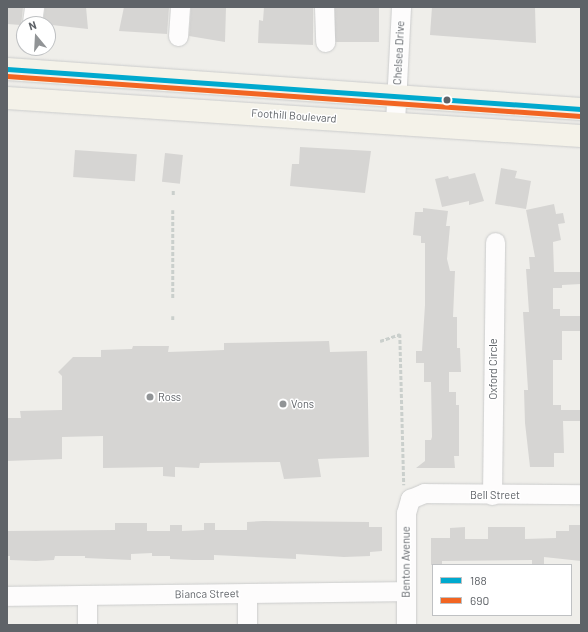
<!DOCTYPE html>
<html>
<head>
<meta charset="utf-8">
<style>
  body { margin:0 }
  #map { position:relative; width:588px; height:632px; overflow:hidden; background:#efeeea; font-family:Barlow,sans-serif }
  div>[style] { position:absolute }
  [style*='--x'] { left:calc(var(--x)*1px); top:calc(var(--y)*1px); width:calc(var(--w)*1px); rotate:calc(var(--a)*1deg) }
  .building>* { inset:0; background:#d6d5d3; transform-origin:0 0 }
  .path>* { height:2.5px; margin-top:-1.25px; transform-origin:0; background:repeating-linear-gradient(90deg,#cacfcc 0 4px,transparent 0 6px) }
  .roads { filter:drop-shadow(0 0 1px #cbcccc) drop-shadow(0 0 1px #cbcccc) }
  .minor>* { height:19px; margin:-9.5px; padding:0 9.5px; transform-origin:9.5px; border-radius:9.5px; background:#fdfcfc }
  .major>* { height:22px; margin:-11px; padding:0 11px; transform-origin:11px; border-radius:11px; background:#f4f2e9 }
  .bus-1>* { height:5px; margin:-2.5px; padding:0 2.5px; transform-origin:2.5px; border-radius:2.5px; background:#00a9ce }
  .bus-2>* { height:5px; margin:-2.5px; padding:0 2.5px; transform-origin:2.5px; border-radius:2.5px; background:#f26522 }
  .dots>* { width:11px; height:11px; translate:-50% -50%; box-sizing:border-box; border:2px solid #fff; border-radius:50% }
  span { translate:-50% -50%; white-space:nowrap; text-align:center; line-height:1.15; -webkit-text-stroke:3px #fff; paint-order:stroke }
  .street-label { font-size:11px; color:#5f6368 }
  .poi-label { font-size:11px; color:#5f6368 }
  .left { translate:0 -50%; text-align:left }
  .frame { position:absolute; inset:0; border:8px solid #5f6368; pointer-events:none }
  .legend { position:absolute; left:432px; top:564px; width:140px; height:52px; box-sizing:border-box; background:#fff; border:1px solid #bfc1c3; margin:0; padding:5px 7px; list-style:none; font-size:12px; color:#5f6368 }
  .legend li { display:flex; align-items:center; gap:8px; height:20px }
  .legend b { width:20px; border:1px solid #bfc1c3 }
  .north { position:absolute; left:16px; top:16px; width:40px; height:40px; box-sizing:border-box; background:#fff; border:1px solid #bfc1c3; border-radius:50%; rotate:342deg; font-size:11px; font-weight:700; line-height:16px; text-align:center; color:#5f6368 }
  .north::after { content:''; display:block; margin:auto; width:14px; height:18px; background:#919496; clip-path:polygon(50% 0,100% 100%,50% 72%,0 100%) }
</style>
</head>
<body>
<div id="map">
  <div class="building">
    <i style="clip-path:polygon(7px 7px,23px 7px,21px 25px,7px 24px)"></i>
    <i style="clip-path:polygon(45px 7px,86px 7px,88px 29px,43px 24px)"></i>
    <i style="clip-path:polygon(124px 7px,169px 7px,167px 34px,119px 31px)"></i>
    <i style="clip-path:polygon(191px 7px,226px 7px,225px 42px,189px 36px)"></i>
    <i style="clip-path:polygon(264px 7px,313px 7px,313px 45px,258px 43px,259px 20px,263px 21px)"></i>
    <i style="left:335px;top:7px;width:44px;height:35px"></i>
    <i style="clip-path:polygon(432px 7px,535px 7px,536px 43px,430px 35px)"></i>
    <i style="clip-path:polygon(300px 147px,371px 151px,365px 193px,290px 186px,292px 164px,299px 164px)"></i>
    <i style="left:75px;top:150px;width:62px;height:27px;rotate:4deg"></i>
    <i style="left:165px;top:153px;width:18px;height:29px;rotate:6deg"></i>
    <i style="clip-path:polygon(501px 168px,517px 171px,515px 178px,531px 181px,526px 209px,495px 204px)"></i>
    <i style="clip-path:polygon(475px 173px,484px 201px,469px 205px,469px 201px,442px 207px,435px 179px,448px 176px,449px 179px)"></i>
    <i style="clip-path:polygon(554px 204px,556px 214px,563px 213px,565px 223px,558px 224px,561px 240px,553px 242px,554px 272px,581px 272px,581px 284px,562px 285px,562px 288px,553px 288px,553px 309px,560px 309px,560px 316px,581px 316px,581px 331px,562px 331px,562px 360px,553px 360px,553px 405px,561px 405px,561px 410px,581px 410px,581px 421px,563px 421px,564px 453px,554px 453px,554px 467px,530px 467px,525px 423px,524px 390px,528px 390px,523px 312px,529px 312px,526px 269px,530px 269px,529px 257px,535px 257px,526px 210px)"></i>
    <i style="clip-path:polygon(423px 208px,448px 211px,446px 226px,450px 226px,447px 259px,450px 271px,455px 271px,453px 317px,457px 317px,457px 348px,460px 348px,461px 372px,449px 372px,449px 392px,456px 392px,456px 405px,459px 405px,459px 456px,454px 456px,455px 468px,416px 468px,425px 461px,425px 440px,431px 440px,432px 437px,431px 382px,424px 382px,424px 363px,416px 363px,416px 351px,422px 351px,425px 305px,425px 243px,421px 243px,421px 236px,413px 235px,415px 212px,423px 212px)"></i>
    <i style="clip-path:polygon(329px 341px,330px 352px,367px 351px,369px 457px,318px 459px,321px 477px,284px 479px,280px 462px,200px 463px,199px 468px,175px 467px,175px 477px,163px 476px,163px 467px,103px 468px,103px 436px,62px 437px,62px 459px,7px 461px,7px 418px,21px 418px,20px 411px,62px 410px,62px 376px,58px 372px,73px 357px,101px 357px,101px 350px,132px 349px,133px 346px,169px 346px,168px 352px,199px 351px,224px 350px,224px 343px)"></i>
    <i style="clip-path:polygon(263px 521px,369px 522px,369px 527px,382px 527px,382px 551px,370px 552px,370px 556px,344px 557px,296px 554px,296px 559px,214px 555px,214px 560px,193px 560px,170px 559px,170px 556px,152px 556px,152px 553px,131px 554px,131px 560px,85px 558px,85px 556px,55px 556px,54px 560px,36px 561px,10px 560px,10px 556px,7px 556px,7px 531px,115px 530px,115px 523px,147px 523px,147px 531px,170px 531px,170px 525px,182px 525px,182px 531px,204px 530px,204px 523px,215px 523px,215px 530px,247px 530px,247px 522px)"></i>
    <i style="clip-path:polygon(569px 525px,581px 525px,581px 561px,544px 557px,544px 565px,532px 565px,532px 560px,442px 561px,442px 565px,431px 565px,431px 538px,450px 538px,450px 528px,465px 527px,465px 539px,488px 539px,488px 527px,525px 527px,525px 539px,556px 538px,556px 531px,569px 531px)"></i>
  </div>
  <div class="path">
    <i style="--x:173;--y:195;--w:6;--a:-90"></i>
    <i style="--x:173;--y:210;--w:89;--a:90"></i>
    <i style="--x:173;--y:316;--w:4;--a:90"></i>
    <i style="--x:380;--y:341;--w:21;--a:-19"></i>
    <i style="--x:400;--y:334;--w:151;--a:88.5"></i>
  </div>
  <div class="roads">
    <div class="minor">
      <i style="--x:324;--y:7;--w:35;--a:88"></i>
      <i style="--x:32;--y:22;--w:15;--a:-82"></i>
      <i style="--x:178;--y:36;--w:29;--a:-86"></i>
      <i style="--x:395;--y:122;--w:115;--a:-87"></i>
      <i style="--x:492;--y:495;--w:253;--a:-89.3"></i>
      <i style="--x:247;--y:593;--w:32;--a:90"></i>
      <i style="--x:7;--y:596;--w:399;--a:-0.7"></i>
      <i style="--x:87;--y:597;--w:28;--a:90"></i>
      <i style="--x:406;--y:625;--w:112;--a:-90"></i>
      <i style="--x:406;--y:513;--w:15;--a:-74"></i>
      <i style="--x:410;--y:499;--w:15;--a:-23"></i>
      <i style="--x:424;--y:493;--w:157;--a:0.4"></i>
    </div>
    <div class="major">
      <i style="--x:7;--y:69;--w:575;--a:3.99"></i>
      <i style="--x:7;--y:98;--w:575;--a:3.79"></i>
    </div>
  </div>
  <div class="bus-1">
    <i style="--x:7;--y:69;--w:575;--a:3.99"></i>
  </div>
  <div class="bus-2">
    <i style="--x:7;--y:76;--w:575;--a:3.99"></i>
  </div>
  <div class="dots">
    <i style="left:447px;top:100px;background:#5f6368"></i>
    <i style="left:150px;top:397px;background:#919496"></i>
    <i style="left:283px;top:404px;background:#919496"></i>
  </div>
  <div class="street-label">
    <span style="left:399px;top:53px;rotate:-87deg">Chelsea Drive</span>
    <span style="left:294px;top:116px;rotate:4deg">Foothill Boulevard</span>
    <span style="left:493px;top:369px;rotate:-90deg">Oxford Circle</span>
    <span style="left:495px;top:495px">Bell Street</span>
    <span style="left:406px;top:562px;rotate:-90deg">Benton Avenue</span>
    <span style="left:207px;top:594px;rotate:-1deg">Bianca Street</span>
  </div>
  <div class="poi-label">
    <span class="left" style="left:158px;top:397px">Ross</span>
    <span class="left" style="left:291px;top:404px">Vons</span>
  </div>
  <div class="frame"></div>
  <ul class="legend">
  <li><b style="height:5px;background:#00a9ce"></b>188</li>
  <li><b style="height:5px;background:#f26522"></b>690</li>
  </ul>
  <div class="north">N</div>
</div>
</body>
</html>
